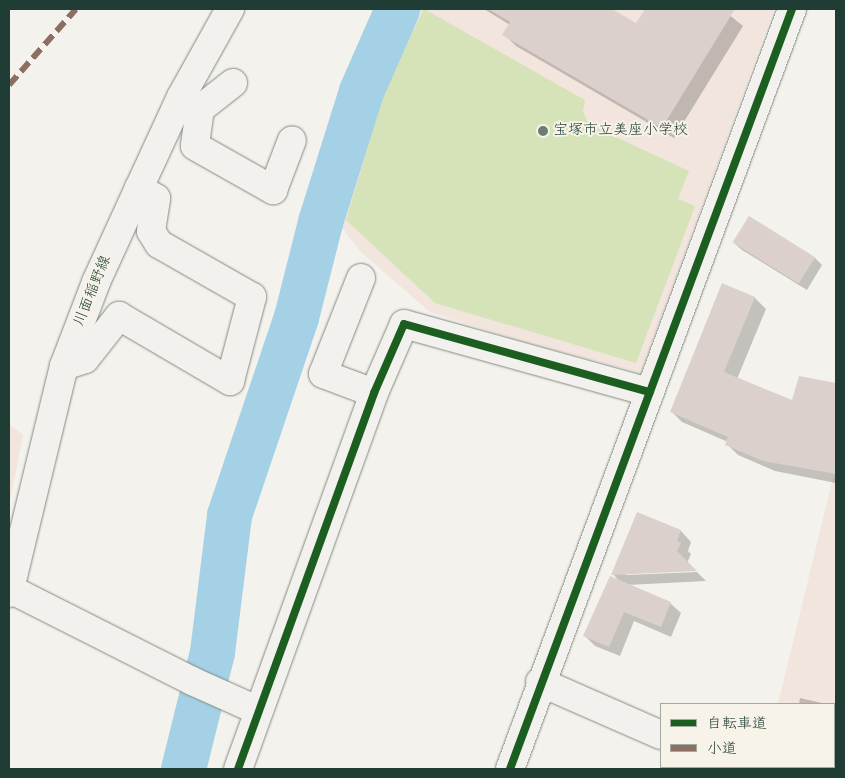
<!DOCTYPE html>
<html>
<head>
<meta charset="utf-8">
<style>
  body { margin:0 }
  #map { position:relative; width:845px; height:778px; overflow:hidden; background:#f4f2ec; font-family:Mynerve,"Klee One",sans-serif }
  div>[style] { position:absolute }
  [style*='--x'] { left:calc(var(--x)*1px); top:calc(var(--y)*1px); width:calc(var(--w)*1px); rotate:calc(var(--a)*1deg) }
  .built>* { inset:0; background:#f1e5de }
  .green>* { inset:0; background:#d6e3b8 }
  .shadow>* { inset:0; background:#0003; transform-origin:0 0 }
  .river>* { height:45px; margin:-22.5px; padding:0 22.5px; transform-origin:22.5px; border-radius:22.5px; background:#a4d1e6 }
  .building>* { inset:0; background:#dcd0cd; transform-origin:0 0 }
  .roads { filter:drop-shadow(0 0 1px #848985) drop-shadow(0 0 1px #848985) }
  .minor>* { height:28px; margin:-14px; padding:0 14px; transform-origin:14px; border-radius:14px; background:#f2f1ed }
  .quiet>* { height:6px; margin-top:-3px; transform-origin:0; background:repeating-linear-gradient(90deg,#8d6e63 0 12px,transparent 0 18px) }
  .cycleway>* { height:8px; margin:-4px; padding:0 4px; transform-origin:4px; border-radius:4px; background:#1b5e20 }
  .dots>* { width:14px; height:14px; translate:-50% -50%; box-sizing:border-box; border:2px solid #f7f3e8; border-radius:50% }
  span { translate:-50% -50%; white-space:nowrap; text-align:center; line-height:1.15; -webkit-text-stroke:4px #f7f3e8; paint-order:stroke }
  .poi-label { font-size:15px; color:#1f3d34 }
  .left { translate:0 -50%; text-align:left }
  .street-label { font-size:15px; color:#1f3d34 }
  .frame { position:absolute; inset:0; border:10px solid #1f3d34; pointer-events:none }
  .legend { position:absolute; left:660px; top:703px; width:175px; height:65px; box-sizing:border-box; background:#f7f3e8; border:1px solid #a1aaa0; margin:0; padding:6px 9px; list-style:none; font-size:15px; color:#1f3d34 }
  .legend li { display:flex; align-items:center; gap:10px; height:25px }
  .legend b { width:25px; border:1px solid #a1aaa0 }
</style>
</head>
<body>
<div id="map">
  <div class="built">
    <i style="clip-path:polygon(401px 9px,774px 9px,641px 373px,516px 340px,430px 312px,362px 253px,332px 216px,383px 47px)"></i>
    <i style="clip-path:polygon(9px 424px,23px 435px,9px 506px)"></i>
    <i style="clip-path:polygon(833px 477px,836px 477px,836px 762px,834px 761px,834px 704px,778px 704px)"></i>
  </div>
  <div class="green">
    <i style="clip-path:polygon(424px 9px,585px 100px,583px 112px,590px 125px,689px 171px,678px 199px,695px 206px,636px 363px,435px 303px,346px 220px,387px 83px)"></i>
  </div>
  <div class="shadow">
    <i style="clip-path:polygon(484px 9px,609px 9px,637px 25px,646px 9px,722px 9px,743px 26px,674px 138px,516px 46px,504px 34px,510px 25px)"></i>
    <i style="clip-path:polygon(750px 218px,815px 258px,822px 265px,807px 290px,742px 250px,734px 243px)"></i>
    <i style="clip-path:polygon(723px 285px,755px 298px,766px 309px,737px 379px,793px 402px,800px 378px,836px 384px,836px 483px,775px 471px,738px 455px,727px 444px,728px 442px,682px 422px,671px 411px)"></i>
    <i style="clip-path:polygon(638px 513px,681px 531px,691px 542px,688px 551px,691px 554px,687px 563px,626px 573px,626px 575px,697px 572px,706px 581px,627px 585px,670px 603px,681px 613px,671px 637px,634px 621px,620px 656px,595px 646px,585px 636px,620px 582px,613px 574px)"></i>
    <i style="clip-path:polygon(800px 698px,826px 704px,799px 704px)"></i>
    <i style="left:834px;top:706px;width:2px;height:54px;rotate:27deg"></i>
  </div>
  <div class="river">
    <i style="--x:183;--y:769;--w:121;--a:-76.1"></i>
    <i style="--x:212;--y:652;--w:138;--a:-82.9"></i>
    <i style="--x:229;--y:515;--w:209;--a:-71.3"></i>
    <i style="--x:296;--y:317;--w:98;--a:-75.8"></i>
    <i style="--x:320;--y:222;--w:137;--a:-72.6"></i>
    <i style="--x:361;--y:91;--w:90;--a:-66.3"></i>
  </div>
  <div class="building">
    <i style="clip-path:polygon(488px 9px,612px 9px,636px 23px,645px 9px,735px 9px,662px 128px,502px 35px,510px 22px)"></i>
    <i style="left:749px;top:216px;width:78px;height:31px;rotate:32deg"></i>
    <i style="clip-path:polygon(722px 283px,755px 297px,724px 372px,792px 400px,799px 376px,836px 383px,836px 474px,763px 461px,725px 445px,728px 437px,670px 412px)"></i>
    <i style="clip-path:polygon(637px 512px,681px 530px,677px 541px,681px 543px,677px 551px,697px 571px,611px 575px)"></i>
    <i style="clip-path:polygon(610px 576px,671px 602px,661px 627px,624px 612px,609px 647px,583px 636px)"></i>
  </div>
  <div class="roads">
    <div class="minor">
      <i style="--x:233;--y:83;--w:42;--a:141.8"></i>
      <i style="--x:200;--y:109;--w:37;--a:98"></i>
      <i style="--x:195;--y:146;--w:90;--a:29.4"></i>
      <i style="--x:273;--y:190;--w:53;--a:-69.2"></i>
      <i style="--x:361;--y:278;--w:103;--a:111.6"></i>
      <i style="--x:323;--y:374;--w:54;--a:20.4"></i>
      <i style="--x:64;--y:366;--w:22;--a:-18"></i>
      <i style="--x:85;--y:359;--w:55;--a:-51.7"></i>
      <i style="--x:119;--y:316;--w:129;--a:30.4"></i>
      <i style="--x:230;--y:381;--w:87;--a:-75.3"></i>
      <i style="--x:252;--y:297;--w:107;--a:-150.3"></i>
      <i style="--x:159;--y:244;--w:15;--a:-122"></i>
      <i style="--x:151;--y:231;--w:33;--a:-81"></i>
      <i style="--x:156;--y:198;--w:20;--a:-150"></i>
      <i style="--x:10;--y:589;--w:204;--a:26.8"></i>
      <i style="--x:192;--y:681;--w:73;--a:24.1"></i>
      <i style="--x:9;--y:593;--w:234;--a:-76.4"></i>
      <i style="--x:64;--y:366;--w:90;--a:-69.1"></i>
      <i style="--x:96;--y:282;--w:103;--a:-65.4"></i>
      <i style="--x:139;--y:188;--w:100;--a:-65.2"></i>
      <i style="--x:181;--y:97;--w:101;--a:-60.9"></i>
      <i style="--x:540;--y:682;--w:132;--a:23.7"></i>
      <i style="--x:799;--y:767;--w:24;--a:5"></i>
      <i style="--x:238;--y:769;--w:400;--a:-70.1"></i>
      <i style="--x:374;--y:393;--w:75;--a:-66.5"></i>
      <i style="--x:404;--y:324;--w:255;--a:15.5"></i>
      <i style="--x:510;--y:769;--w:811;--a:-69.64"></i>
    </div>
  </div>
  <div class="quiet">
    <i style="--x:9;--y:85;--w:101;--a:-48.6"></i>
  </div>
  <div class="cycleway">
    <i style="--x:238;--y:769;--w:400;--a:-70.1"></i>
    <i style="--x:374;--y:393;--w:75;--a:-66.5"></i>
    <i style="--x:404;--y:324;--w:255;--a:15.5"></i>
    <i style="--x:510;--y:769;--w:811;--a:-69.64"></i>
  </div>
  <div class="dots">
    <i style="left:543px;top:131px;background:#6a7c74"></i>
  </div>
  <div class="poi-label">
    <span class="left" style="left:553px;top:131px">宝塚市立美座小学校</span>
  </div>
  <div class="street-label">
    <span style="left:93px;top:291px;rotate:-68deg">川面稲野線</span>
  </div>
  <div class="frame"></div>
  <ul class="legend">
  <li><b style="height:6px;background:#1b5e20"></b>自転車道</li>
  <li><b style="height:6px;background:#8d6e63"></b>小道</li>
  </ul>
</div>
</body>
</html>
